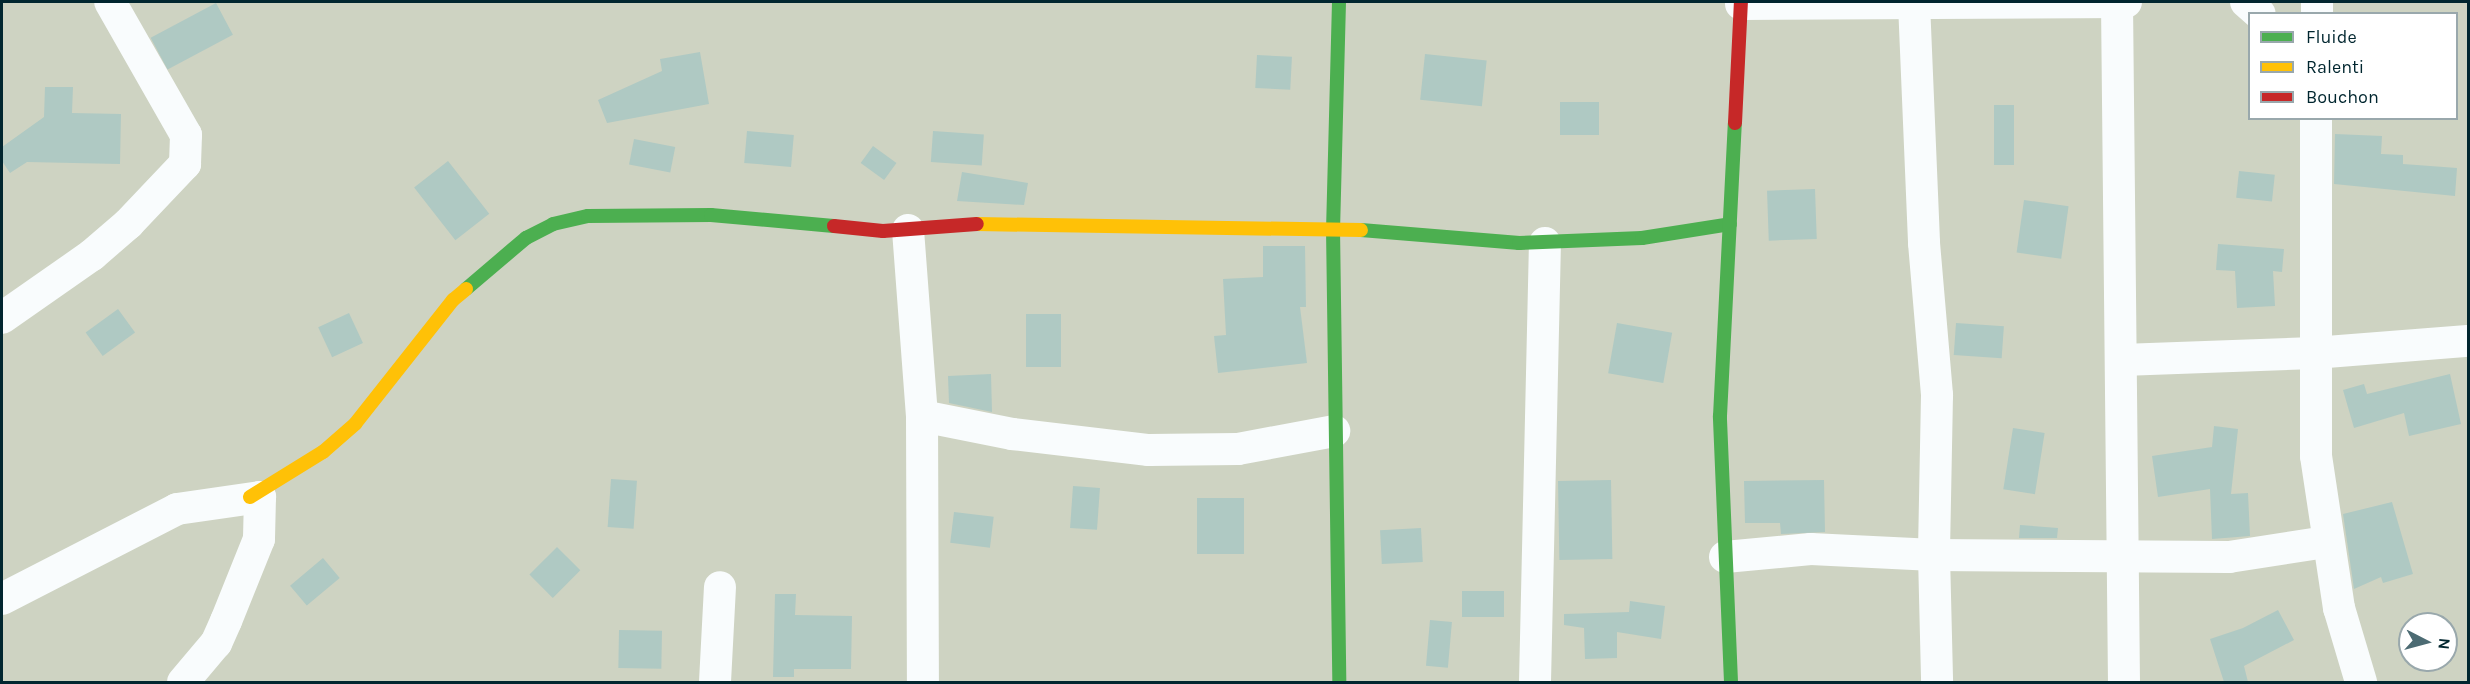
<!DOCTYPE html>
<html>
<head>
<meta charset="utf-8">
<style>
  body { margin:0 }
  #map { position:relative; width:2470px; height:684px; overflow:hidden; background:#d6ecf2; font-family:Karla,sans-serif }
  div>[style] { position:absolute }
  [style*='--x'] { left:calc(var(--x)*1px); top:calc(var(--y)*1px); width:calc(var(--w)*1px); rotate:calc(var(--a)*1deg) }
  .green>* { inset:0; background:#ced3c2 }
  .building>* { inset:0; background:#afc9c3; transform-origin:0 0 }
  .street>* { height:32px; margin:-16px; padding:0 16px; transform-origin:16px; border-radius:16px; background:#f9fcfd }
  .fast>* { height:14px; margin:-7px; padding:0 7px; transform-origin:7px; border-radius:7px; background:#4caf50 }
  .slow>* { height:14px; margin:-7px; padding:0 7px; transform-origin:7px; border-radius:7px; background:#ffc107 }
  .jam>* { height:14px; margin:-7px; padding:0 7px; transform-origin:7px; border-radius:7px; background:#c62828 }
  span { translate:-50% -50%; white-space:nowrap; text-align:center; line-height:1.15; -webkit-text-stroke:6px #fff; paint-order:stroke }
  .frame { position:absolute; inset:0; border:3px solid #01262f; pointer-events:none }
  .legend { position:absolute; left:2248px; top:12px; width:210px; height:108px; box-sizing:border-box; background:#fff; border:2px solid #99a8ac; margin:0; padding:8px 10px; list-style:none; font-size:18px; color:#01262f }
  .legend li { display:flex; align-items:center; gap:12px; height:30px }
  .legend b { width:30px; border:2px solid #99a8ac }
  .north { position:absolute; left:2398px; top:612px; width:60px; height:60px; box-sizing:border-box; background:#fff; border:2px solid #99a8ac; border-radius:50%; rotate:96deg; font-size:16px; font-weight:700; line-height:24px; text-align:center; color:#01262f }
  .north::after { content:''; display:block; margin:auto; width:21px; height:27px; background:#4c6b73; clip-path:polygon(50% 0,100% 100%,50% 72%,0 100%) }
</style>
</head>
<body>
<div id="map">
  <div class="green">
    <i style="clip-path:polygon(evenodd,2px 2px,2468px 2px,2468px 682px,2px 682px,2px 2px,2250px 14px,2456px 14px,2456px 118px,2250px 118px,2250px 14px,2px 2px,2410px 624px,2446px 624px,2446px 660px,2410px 660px,2410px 624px)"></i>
  </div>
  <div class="building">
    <i style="left:216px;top:3px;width:36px;height:74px;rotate:62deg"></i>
    <i style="clip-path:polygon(700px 52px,709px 104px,607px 123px,598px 100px,662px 71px,660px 59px)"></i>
    <i style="left:1425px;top:54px;width:62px;height:46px;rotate:6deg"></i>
    <i style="left:1257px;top:55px;width:35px;height:33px;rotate:3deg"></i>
    <i style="clip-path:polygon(45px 87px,73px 87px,72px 113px,121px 114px,120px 164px,27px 162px,10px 173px,2px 161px,2px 147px,44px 117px)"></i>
    <i style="left:1560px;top:102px;width:39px;height:33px"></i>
    <i style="left:1994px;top:105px;width:20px;height:60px"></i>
    <i style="left:747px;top:131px;width:47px;height:32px;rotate:5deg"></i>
    <i style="left:933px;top:131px;width:51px;height:31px;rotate:4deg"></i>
    <i style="clip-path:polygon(2335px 134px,2382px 136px,2381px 154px,2403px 155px,2403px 164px,2457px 168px,2455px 196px,2334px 184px)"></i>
    <i style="left:634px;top:139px;width:42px;height:26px;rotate:11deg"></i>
    <i style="left:873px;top:146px;width:29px;height:21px;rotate:36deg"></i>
    <i style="left:448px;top:161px;width:67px;height:43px;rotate:52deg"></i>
    <i style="left:2239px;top:171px;width:36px;height:27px;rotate:6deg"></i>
    <i style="clip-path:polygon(962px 172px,1028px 183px,1024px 205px,957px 201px)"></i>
    <i style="left:1815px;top:189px;width:50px;height:48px;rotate:88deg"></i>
    <i style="left:2024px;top:200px;width:45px;height:53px;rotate:8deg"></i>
    <i style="clip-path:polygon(2218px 244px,2284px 249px,2282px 272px,2273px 271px,2275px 306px,2237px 308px,2235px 271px,2216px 270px)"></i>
    <i style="clip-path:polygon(1263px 246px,1305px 246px,1306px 307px,1300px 307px,1307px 363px,1218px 373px,1214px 336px,1226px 335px,1223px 279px,1263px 277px)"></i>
    <i style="left:118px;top:309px;width:29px;height:40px;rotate:54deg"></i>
    <i style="left:349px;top:313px;width:33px;height:34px;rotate:65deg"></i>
    <i style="left:1026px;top:314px;width:35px;height:53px"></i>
    <i style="left:1617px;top:323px;width:56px;height:51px;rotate:10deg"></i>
    <i style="left:1956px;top:323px;width:48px;height:32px;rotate:4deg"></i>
    <i style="clip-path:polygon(991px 374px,992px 412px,949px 403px,948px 376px)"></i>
    <i style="clip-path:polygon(2450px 374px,2461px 424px,2409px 436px,2404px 413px,2354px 428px,2343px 390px,2364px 384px,2367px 394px)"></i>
    <i style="clip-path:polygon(2214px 426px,2238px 429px,2231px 494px,2248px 493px,2250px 536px,2212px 539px,2210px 489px,2158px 497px,2152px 456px,2212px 447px)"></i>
    <i style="left:2013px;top:428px;width:32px;height:62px;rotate:9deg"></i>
    <i style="left:611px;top:479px;width:26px;height:48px;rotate:4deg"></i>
    <i style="left:1611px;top:480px;width:79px;height:53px;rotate:89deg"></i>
    <i style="clip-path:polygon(1824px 480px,1825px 532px,1781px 534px,1780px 523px,1745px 523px,1744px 481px)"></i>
    <i style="left:1073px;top:486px;width:27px;height:42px;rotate:4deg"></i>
    <i style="left:1197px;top:498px;width:47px;height:56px"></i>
    <i style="clip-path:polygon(2392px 502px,2413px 574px,2383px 583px,2381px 577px,2354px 589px,2343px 514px)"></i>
    <i style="left:954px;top:512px;width:40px;height:31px;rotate:7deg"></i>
    <i style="clip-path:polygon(2020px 525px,2058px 528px,2057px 538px,2019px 538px)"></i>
    <i style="left:1421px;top:528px;width:34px;height:41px;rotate:87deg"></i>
    <i style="left:557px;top:547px;width:33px;height:39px;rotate:45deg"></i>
    <i style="left:323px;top:558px;width:26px;height:43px;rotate:50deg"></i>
    <i style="left:1504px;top:591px;width:26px;height:42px;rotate:90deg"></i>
    <i style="clip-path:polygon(775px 594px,796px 594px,795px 615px,852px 616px,851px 669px,794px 669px,794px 677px,773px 677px)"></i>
    <i style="clip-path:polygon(1630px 601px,1665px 606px,1661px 639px,1617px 632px,1617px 658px,1585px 659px,1584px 628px,1564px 625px,1564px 614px,1629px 612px)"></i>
    <i style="clip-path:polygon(2278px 610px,2294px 640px,2244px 666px,2248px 682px,2224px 682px,2210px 639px,2243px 628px)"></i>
    <i style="left:1430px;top:620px;width:22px;height:46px;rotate:5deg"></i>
    <i style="left:619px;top:630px;width:43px;height:38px;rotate:1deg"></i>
  </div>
  <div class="street">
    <i style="--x:2246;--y:2;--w:18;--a:41"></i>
    <i style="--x:1914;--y:3;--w:240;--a:87.6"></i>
    <i style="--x:1924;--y:243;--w:153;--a:85.1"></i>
    <i style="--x:1937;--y:395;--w:160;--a:91.1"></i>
    <i style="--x:1934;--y:555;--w:127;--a:88.6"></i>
    <i style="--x:2117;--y:3;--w:679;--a:89.41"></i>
    <i style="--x:1741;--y:4;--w:385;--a:-0.3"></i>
    <i style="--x:2317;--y:14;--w:12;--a:-90"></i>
    <i style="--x:2316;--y:118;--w:338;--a:90"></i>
    <i style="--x:2316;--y:456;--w:154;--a:81.4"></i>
    <i style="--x:2339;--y:608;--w:77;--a:73.4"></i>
    <i style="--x:908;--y:230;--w:187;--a:85.7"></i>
    <i style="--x:922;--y:416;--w:266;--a:89.8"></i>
    <i style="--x:2;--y:318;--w:110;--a:-35"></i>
    <i style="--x:92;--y:255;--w:48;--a:-40.7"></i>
    <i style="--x:128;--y:224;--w:83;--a:-46.5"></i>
    <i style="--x:185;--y:164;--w:29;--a:-88"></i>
    <i style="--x:186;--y:135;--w:153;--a:-119.7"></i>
    <i style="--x:2122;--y:360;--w:192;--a:-2.1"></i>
    <i style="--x:2314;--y:353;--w:154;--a:-4.5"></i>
    <i style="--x:922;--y:416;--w:92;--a:11.3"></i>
    <i style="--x:1012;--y:434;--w:138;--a:6.7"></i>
    <i style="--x:1149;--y:450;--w:89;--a:-0.6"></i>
    <i style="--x:1238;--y:449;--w:98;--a:-10.6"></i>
    <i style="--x:1725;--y:557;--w:86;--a:-5.3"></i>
    <i style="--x:1811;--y:549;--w:123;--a:2.8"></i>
    <i style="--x:1934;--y:555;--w:295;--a:0.4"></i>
    <i style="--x:2229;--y:557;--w:98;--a:-8.8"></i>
    <i style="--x:2;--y:599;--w:197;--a:-27.2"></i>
    <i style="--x:177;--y:509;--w:84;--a:-8.2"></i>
    <i style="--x:260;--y:497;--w:42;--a:91.4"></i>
    <i style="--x:259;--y:539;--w:88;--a:111.9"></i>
    <i style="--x:226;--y:621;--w:24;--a:114"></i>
    <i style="--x:216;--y:643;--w:51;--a:130.2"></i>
    <i style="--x:715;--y:682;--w:95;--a:-87"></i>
    <i style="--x:1535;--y:682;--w:439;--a:-88.7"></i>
  </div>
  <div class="fast">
    <i style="--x:1339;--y:2;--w:226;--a:91.5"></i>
    <i style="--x:1333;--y:228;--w:454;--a:89.2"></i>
    <i style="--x:1361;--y:230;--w:159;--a:4.7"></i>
    <i style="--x:1519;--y:243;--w:123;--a:-2.3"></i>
    <i style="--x:1642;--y:238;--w:89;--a:-9"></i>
    <i style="--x:466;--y:289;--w:79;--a:-40.4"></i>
    <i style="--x:526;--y:238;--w:30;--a:-27"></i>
    <i style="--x:553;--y:224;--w:36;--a:-13"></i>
    <i style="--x:588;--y:216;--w:123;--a:-0.5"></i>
    <i style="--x:711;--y:215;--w:123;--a:5.1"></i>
    <i style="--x:1731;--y:682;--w:266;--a:-92.4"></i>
    <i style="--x:1720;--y:416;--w:293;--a:-87.1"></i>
  </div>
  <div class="slow">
    <i style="--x:977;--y:224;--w:384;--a:0.9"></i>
    <i style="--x:250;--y:497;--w:86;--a:-31.7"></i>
    <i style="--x:323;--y:452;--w:43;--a:-41.2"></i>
    <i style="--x:355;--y:424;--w:158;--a:-51.7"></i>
    <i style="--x:453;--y:300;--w:17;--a:-40"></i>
  </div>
  <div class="jam">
    <i style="--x:1735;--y:123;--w:121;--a:-87.2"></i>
    <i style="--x:834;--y:226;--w:49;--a:5.8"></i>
    <i style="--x:883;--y:231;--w:94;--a:-4.3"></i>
  </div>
  <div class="frame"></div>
  <ul class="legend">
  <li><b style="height:8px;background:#4caf50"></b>Fluide</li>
  <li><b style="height:8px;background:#ffc107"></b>Ralenti</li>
  <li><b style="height:8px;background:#c62828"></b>Bouchon</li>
  </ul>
  <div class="north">N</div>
</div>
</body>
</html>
